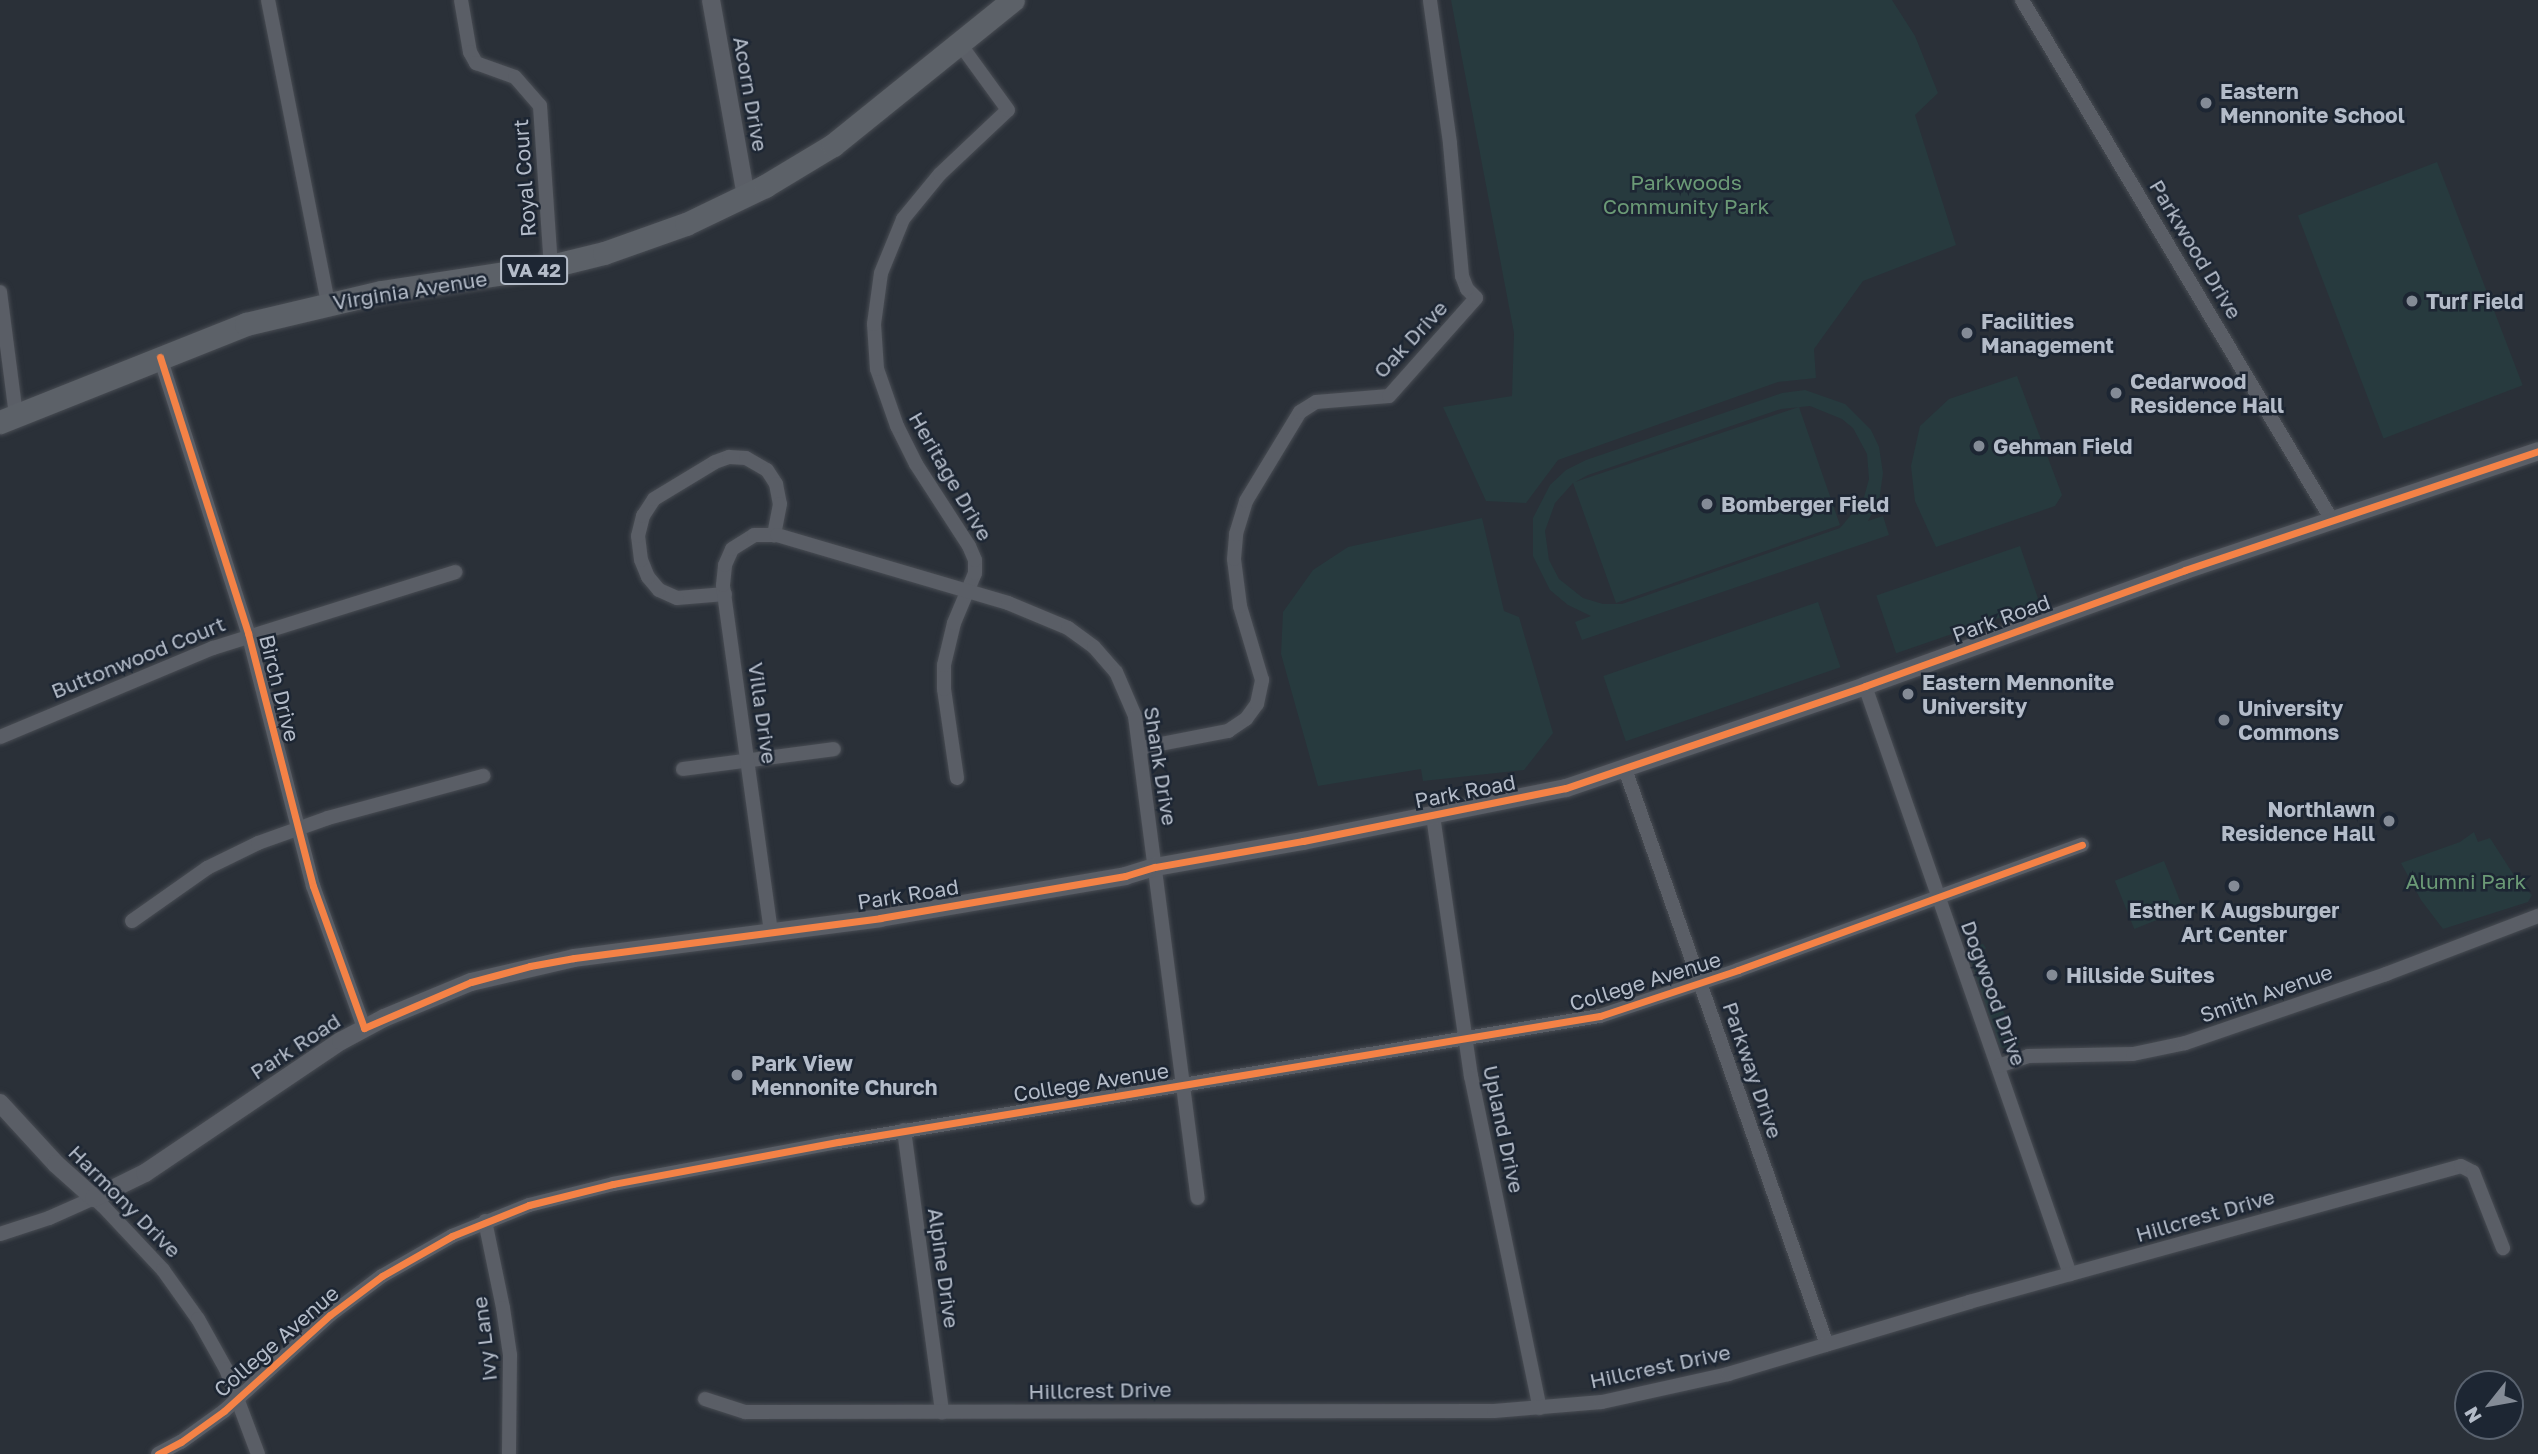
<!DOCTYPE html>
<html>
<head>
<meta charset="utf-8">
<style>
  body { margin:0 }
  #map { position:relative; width:2538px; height:1454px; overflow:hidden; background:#2a3038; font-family:"Golos Text",sans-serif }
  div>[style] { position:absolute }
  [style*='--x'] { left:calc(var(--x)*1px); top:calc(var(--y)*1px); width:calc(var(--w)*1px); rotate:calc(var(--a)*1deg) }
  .green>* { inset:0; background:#273a3e; transform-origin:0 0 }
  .roads { filter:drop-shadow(0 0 2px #484c53) drop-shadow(0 0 2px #484c53) }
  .minor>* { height:14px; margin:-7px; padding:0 7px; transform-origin:7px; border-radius:7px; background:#5a5e66 }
  .tertiary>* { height:18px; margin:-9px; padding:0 9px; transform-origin:9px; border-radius:9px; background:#5a5e66 }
  .primary>* { height:23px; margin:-11.5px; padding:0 11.5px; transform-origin:11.5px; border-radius:11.5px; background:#5c6168 }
  .cycleway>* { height:7px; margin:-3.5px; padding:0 3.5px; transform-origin:3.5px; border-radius:3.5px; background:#f48246 }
  .dots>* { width:19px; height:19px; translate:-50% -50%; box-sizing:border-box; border:4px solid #1d2633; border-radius:50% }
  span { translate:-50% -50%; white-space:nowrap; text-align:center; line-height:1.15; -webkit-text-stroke:5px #1d2633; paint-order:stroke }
  .shield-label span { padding:2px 5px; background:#1d2633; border:2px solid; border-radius:5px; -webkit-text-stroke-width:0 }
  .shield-label { font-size:19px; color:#b4bcc9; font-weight:700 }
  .poi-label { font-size:21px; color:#b4bcc9; font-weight:700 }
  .left { translate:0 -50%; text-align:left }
  .right { translate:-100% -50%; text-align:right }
  .street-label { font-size:21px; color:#b4bcc9 }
  .park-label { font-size:21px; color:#6b9a76 }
  .north { position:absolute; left:2454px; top:1370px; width:70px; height:70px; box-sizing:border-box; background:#1d2633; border:2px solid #59626f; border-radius:50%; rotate:239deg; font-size:19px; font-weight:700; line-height:28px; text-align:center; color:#b4bcc9 }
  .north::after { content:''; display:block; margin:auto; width:24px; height:32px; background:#848b96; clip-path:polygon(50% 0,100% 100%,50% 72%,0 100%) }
</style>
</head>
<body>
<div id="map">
  <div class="green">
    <i style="clip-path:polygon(1451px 0,1892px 0,1915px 36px,1938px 93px,1915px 115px,1956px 245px,1863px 281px,1814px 349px,1816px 378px,1778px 382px,1558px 460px,1526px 503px,1486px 501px,1443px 407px,1512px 396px,1514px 333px)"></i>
    <i style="left:2437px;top:162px;width:239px;height:149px;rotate:69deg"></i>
    <i style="clip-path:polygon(2017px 376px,2062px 495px,2055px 506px,1936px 547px,1915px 501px,1911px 466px,1920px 426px,1949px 399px)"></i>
    <i style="clip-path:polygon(evenodd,1805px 390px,1845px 404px,1871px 430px,1879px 447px,1883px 473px,1879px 501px,1868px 521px,1883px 516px,1889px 535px,1582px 640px,1575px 622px,1591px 616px,1568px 605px,1550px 590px,1533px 556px,1533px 518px,1550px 485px,1566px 470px,1586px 460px,1782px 393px,1805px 390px,1810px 406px,1842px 419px,1853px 428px,1867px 454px,1869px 479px,1863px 501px,1840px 528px,1622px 604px,1603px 604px,1583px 598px,1559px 579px,1549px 560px,1545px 531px,1555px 503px,1573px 483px,1616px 603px,1840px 525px,1799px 407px,1575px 482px,1588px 475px,1781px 409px,1810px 406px)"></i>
    <i style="clip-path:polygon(1482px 518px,1504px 611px,1519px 617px,1553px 733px,1524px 770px,1423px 781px,1421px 769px,1318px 786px,1281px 654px,1283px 612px,1313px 570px,1348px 547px)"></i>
    <i style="left:2020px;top:546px;width:61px;height:152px;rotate:71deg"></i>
    <i style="left:1818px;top:602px;width:69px;height:227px;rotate:71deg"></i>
    <i style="clip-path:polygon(2474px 832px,2478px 842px,2490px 838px,2517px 880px,2532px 895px,2528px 902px,2443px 929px,2421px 900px,2401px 863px,2460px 842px)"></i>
    <i style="left:2164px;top:861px;width:52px;height:53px;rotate:68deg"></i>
    <i style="clip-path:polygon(1983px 944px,1986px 948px,1982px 952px,2012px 1035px,2020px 1041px,2017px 1048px,2010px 1051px,2000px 1047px,1968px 954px,1971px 947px)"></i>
  </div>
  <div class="roads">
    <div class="minor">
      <i style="--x:268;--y:0;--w:309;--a:78.8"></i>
      <i style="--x:461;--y:0;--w:53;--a:80.2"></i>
      <i style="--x:470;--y:52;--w:13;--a:61"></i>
      <i style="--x:476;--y:63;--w:41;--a:19.7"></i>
      <i style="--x:515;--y:77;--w:38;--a:49"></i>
      <i style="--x:540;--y:106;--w:160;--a:86.1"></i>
      <i style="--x:2022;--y:0;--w:605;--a:59.2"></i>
      <i style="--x:0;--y:292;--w:124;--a:82.6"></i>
      <i style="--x:160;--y:357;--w:290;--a:72.3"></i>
      <i style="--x:248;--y:633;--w:261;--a:75.6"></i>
      <i style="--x:313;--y:886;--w:151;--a:70.2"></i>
      <i style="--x:725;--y:594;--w:48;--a:175.2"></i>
      <i style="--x:677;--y:598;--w:20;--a:-156"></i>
      <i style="--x:659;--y:590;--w:17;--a:-130"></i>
      <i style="--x:648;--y:577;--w:18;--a:-112"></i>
      <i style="--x:641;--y:560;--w:24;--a:-97"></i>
      <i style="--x:638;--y:536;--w:21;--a:-76"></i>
      <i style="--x:643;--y:516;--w:20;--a:-57"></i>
      <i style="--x:654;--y:499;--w:71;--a:-31.2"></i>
      <i style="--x:715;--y:462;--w:15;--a:-20"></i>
      <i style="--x:729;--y:457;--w:17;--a:3"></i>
      <i style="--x:746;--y:458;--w:24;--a:30"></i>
      <i style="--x:767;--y:470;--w:17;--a:57"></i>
      <i style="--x:776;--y:484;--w:20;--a:79"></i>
      <i style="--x:780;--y:504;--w:32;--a:101"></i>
      <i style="--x:1865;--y:686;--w:623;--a:70.78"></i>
      <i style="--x:0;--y:737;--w:231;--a:-22.7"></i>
      <i style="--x:213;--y:648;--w:254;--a:-17.4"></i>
      <i style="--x:1140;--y:748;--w:90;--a:-10.9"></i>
      <i style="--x:1228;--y:731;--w:22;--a:-34"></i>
      <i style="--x:1246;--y:719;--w:19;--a:-54"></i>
      <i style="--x:1257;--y:704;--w:25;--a:-78"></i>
      <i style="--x:1262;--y:680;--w:77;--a:-106.6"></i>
      <i style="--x:1240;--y:606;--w:47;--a:-97.3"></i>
      <i style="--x:1234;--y:559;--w:25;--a:-85"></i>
      <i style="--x:1236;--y:534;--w:34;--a:-73"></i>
      <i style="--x:1246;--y:501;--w:104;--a:-58.8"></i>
      <i style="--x:1300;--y:412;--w:19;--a:-32"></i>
      <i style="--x:1316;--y:402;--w:73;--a:-4.7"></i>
      <i style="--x:1389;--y:396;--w:131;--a:-48.4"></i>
      <i style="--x:1476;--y:298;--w:13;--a:-135"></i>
      <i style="--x:1467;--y:289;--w:14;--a:-111"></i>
      <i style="--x:1462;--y:276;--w:134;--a:-95.2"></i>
      <i style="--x:1450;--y:143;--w:144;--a:-98"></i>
      <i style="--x:683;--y:769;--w:152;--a:-7.5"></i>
      <i style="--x:1625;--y:769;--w:610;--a:70.67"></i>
      <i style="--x:957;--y:778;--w:90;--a:-98.3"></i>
      <i style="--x:944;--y:689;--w:24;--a:-90"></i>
      <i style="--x:944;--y:665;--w:43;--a:-76.6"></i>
      <i style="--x:954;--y:623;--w:54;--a:-67.2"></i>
      <i style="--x:975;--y:573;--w:13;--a:-90"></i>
      <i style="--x:975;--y:560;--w:15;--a:-113"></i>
      <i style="--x:969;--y:546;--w:98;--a:-122.9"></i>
      <i style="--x:916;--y:464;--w:42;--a:-116.6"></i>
      <i style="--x:897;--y:426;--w:60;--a:-109.3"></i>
      <i style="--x:877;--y:369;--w:45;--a:-93.8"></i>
      <i style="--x:874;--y:324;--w:51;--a:-82.2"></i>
      <i style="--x:881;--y:273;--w:58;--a:-67.8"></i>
      <i style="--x:903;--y:219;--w:58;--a:-50.6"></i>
      <i style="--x:940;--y:174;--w:93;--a:-43.3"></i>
      <i style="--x:1008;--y:110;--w:82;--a:-126"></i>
      <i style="--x:1433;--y:816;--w:263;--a:81.7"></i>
      <i style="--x:1471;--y:1076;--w:339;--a:78.3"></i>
      <i style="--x:132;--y:921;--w:92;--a:-35.2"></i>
      <i style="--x:207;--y:868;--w:57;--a:-26.1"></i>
      <i style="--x:258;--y:843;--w:74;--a:-19.7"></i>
      <i style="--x:328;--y:818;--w:161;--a:-15.2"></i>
      <i style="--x:771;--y:932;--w:350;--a:-97.9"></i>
      <i style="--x:723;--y:585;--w:20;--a:-84"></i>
      <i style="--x:725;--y:565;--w:17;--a:-66"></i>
      <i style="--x:732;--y:549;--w:26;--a:-32"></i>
      <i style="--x:754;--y:535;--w:23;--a:0"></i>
      <i style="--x:777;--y:535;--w:241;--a:16.4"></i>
      <i style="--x:1008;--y:603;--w:65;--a:22.6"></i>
      <i style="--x:1068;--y:628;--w:32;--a:36"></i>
      <i style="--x:1094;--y:647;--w:33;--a:49"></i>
      <i style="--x:1116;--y:672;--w:48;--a:66.6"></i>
      <i style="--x:1135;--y:716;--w:486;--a:82.6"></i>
      <i style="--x:1998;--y:1066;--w:32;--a:-18"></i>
      <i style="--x:2028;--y:1056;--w:105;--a:-1.1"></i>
      <i style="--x:2133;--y:1054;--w:53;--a:-11.9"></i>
      <i style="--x:2185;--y:1043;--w:213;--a:-18.9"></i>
      <i style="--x:2386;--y:974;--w:163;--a:-20.9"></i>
      <i style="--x:904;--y:1130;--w:285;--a:82.3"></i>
      <i style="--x:485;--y:1221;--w:89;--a:78.3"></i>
      <i style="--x:503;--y:1308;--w:48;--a:81.5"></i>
      <i style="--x:510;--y:1355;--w:99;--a:90.6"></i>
      <i style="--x:0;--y:1234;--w:52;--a:-18.1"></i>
      <i style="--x:49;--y:1218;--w:49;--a:-24"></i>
      <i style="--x:94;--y:1198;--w:12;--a:42"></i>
      <i style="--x:103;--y:1206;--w:88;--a:46.8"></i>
      <i style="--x:163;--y:1270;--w:60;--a:54.5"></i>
      <i style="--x:198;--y:1319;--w:57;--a:60.8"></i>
      <i style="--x:226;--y:1369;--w:91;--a:69.4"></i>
      <i style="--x:705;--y:1399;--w:42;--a:18"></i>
      <i style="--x:745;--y:1412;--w:749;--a:-0.08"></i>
      <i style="--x:1494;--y:1411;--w:108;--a:-4.8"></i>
      <i style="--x:1602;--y:1402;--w:129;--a:-12.5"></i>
      <i style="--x:1728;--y:1374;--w:252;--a:-16.6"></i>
      <i style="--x:1969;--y:1302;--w:510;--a:-15.45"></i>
      <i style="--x:2461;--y:1166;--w:13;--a:27"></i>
      <i style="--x:2473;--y:1172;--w:82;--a:68.5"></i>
      <i style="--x:158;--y:1454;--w:26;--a:-28"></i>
      <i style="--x:181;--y:1442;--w:53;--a:-35.8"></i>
      <i style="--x:224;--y:1411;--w:143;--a:-42.2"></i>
      <i style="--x:330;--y:1315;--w:65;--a:-36.9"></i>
      <i style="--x:382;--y:1276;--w:81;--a:-29.7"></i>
      <i style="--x:452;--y:1236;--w:83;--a:-21.9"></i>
      <i style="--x:529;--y:1205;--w:87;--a:-14"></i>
      <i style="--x:613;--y:1184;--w:229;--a:-10.6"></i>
      <i style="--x:838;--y:1142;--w:772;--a:-9.39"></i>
      <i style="--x:1600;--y:1016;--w:145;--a:-18.4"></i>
      <i style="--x:1738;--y:970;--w:366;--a:-20"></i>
    </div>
    <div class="tertiary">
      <i style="--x:711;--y:0;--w:199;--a:79.9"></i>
      <i style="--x:0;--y:1103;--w:83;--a:47.4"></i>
      <i style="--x:56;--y:1164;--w:51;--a:41.8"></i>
      <i style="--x:94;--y:1198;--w:57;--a:-26.1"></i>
      <i style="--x:145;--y:1173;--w:236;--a:-34"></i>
      <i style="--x:341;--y:1041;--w:49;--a:-28.1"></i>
      <i style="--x:384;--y:1018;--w:94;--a:-22.5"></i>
      <i style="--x:471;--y:982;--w:106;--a:-13.1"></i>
      <i style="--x:574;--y:958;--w:309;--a:-7.4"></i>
      <i style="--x:880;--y:918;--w:249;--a:-9.7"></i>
      <i style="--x:1125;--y:876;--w:31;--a:-17"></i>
      <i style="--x:1155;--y:867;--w:150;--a:-10"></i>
      <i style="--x:1303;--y:841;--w:268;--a:-11.4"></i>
      <i style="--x:1566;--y:788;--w:316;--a:-18.8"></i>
      <i style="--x:1865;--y:686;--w:340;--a:-19.9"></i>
      <i style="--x:2185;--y:570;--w:373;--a:-18.6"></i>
    </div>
    <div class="primary">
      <i style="--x:0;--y:422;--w:265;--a:-21.7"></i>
      <i style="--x:246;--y:324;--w:139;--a:-13.3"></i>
      <i style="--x:381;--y:292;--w:172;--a:-8.7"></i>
      <i style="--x:551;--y:266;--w:55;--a:-13.8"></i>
      <i style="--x:604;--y:253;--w:87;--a:-19.5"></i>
      <i style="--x:686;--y:224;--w:88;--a:-25.7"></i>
      <i style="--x:765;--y:186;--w:79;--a:-31.1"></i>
      <i style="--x:833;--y:145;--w:231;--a:-38.9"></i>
    </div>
  </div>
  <div class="cycleway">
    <i style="--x:160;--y:357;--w:290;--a:72.3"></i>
    <i style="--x:248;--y:633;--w:261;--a:75.6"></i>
    <i style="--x:313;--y:886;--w:151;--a:70.2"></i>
    <i style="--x:364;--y:1028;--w:116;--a:-23.3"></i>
    <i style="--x:471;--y:982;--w:61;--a:-15.2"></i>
    <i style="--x:530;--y:966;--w:45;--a:-10.3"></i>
    <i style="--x:574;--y:958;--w:309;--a:-7.4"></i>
    <i style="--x:880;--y:918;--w:249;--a:-9.7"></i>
    <i style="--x:1125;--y:876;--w:31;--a:-17"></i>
    <i style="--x:1155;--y:867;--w:150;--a:-10"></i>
    <i style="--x:1303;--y:841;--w:268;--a:-11.4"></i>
    <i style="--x:1566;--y:788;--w:316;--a:-18.8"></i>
    <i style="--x:1865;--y:686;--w:340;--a:-19.9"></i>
    <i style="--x:2185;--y:570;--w:373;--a:-18.6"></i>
    <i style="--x:158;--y:1454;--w:26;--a:-28"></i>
    <i style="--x:181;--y:1442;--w:53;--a:-35.8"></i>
    <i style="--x:224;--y:1411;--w:143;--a:-42.2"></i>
    <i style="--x:330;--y:1315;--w:65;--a:-36.9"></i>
    <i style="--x:382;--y:1276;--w:81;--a:-29.7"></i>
    <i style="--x:452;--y:1236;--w:83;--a:-21.9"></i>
    <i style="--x:529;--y:1205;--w:87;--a:-14"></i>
    <i style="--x:613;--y:1184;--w:229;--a:-10.6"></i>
    <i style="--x:838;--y:1142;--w:772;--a:-9.39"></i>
    <i style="--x:1600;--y:1016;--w:145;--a:-18.4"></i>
    <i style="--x:1738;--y:970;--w:366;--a:-20"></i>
  </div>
  <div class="dots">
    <i style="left:2206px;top:103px;background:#848b96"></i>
    <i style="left:2412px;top:301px;background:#848b96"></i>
    <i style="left:1967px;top:333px;background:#848b96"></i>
    <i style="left:2116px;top:393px;background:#848b96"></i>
    <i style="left:1979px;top:446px;background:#848b96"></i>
    <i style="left:1707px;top:504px;background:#848b96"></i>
    <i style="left:1908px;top:694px;background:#848b96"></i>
    <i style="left:2224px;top:720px;background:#848b96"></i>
    <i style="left:2389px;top:821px;background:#848b96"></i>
    <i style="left:2234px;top:886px;background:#848b96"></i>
    <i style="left:2052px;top:975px;background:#848b96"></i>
    <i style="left:737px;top:1075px;background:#848b96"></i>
  </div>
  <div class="shield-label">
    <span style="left:534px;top:270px">VA 42</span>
  </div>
  <div class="poi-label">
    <span class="left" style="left:2220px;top:103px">Eastern<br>Mennonite School</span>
    <span class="left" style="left:2426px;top:301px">Turf Field</span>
    <span class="left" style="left:1981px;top:333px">Facilities<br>Management</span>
    <span class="left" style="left:2130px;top:393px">Cedarwood<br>Residence Hall</span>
    <span class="left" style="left:1993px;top:446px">Gehman Field</span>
    <span class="left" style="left:1721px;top:504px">Bomberger Field</span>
    <span class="left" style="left:1922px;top:694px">Eastern Mennonite<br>University</span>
    <span class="left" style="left:2238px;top:720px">University<br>Commons</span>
    <span class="right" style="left:2375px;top:821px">Northlawn<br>Residence Hall</span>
    <span style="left:2234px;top:922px">Esther K Augsburger<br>Art Center</span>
    <span class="left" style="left:2066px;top:975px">Hillside Suites</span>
    <span class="left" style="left:751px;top:1075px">Park View<br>Mennonite Church</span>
  </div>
  <div class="street-label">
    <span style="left:751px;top:94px;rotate:80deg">Acorn Drive</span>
    <span style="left:524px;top:178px;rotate:-94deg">Royal Court</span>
    <span style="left:2196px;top:249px;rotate:59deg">Parkwood Drive</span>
    <span style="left:410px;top:290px;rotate:-9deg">Virginia Avenue</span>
    <span style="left:1410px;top:339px;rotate:-47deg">Oak Drive</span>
    <span style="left:951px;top:476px;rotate:60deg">Heritage Drive</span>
    <span style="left:2001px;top:618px;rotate:-20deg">Park Road</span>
    <span style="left:138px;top:657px;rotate:-22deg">Buttonwood Court</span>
    <span style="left:280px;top:688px;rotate:76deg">Birch Drive</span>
    <span style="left:763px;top:713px;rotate:82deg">Villa Drive</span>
    <span style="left:1161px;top:766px;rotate:81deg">Shank Drive</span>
    <span style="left:1465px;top:791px;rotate:-11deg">Park Road</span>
    <span style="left:908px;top:894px;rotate:-9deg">Park Road</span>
    <span style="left:1645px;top:981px;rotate:-17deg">College Avenue</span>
    <span style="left:1994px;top:993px;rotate:70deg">Dogwood Drive</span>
    <span style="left:2266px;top:993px;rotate:-19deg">Smith Avenue</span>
    <span style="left:295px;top:1046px;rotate:-33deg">Park Road</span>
    <span style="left:1753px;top:1070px;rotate:71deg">Parkway Drive</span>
    <span style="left:1091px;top:1082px;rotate:-9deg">College Avenue</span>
    <span style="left:1504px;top:1129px;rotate:78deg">Upland Drive</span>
    <span style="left:125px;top:1201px;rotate:45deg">Harmony Drive</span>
    <span style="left:2205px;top:1215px;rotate:-16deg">Hillcrest Drive</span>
    <span style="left:944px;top:1268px;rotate:82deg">Alpine Drive</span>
    <span style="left:484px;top:1339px;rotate:-97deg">Ivy Lane</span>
    <span style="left:276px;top:1341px;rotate:-41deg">College Avenue</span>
    <span style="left:1660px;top:1366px;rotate:-12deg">Hillcrest Drive</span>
    <span style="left:1100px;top:1390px;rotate:-1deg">Hillcrest Drive</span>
  </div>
  <div class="park-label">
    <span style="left:1686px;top:194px">Parkwoods<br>Community Park</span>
    <span style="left:2466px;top:881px">Alumni Park</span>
  </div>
  <div class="north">N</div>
</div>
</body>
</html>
